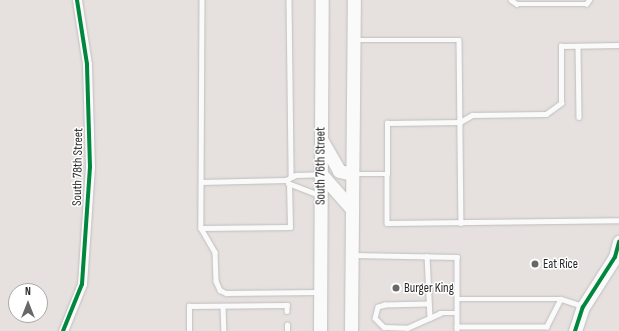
<!DOCTYPE html>
<html>
<head>
<meta charset="utf-8">
<style>
  body { margin:0 }
  #map { position:relative; width:619px; height:331px; overflow:hidden; background:#e6e1de; font-family:"Sofia Sans Condensed",sans-serif }
  div>[style] { position:absolute }
  [style*='--x'] { left:calc(var(--x)*1px); top:calc(var(--y)*1px); width:calc(var(--w)*1px); rotate:calc(var(--a)*1deg) }
  .roads { filter:drop-shadow(0 0 1px #bfbebf) drop-shadow(0 0 1px #bfbebf) }
  .lane>* { height:4.5px; margin:-2.25px; padding:0 2.25px; transform-origin:2.25px; border-radius:2.25px; background:#fbfafa }
  .street>* { height:9px; margin:-4.5px; padding:0 4.5px; transform-origin:4.5px; border-radius:4.5px; background:#fbfafa }
  .secondary>* { height:13px; margin:-6.5px; padding:0 6.5px; transform-origin:6.5px; border-radius:6.5px; background:#fbfafa }
  .cycleway>* { height:4px; margin:-2px; padding:0 2px; transform-origin:2px; border-radius:2px; background:#00873e }
  .dots>* { width:11px; height:11px; translate:-50% -50%; box-sizing:border-box; border:2px solid #fff; border-radius:50% }
  span { translate:-50% -50%; white-space:nowrap; text-align:center; line-height:1.15; -webkit-text-stroke:3px #fff; paint-order:stroke }
  .street-label { font-size:13px; color:#272727 }
  .poi-label { font-size:13px; color:#272727 }
  .left { translate:0 -50%; text-align:left }
  .north { position:absolute; left:8px; top:283px; width:40px; height:40px; box-sizing:border-box; background:#fff; border:1px solid #a9a9a9; border-radius:50%; rotate:0deg; font-size:11px; font-weight:700; line-height:16px; text-align:center; color:#272727 }
  .north::after { content:''; display:block; margin:auto; width:14px; height:18px; background:#6a6867; clip-path:polygon(50% 0,100% 100%,50% 72%,0 100%) }
</style>
</head>
<body>
<div id="map">
  <div class="roads">
    <div class="lane">
      <i style="--x:202;--y:0;--w:228;--a:90.3"></i>
      <i style="--x:201;--y:228;--w:28;--a:60"></i>
      <i style="--x:215;--y:252;--w:29;--a:88"></i>
      <i style="--x:216;--y:281;--w:10;--a:66"></i>
      <i style="--x:220;--y:290;--w:7;--a:27"></i>
      <i style="--x:226;--y:293;--w:92;--a:-0.6"></i>
      <i style="--x:289;--y:0;--w:176;--a:89.3"></i>
      <i style="--x:511;--y:0;--w:7;--a:34"></i>
      <i style="--x:517;--y:4;--w:69;--a:0"></i>
      <i style="--x:586;--y:4;--w:5;--a:-53"></i>
      <i style="--x:355;--y:40;--w:104;--a:0"></i>
      <i style="--x:459;--y:40;--w:183;--a:89.4"></i>
      <i style="--x:578;--y:46;--w:71;--a:89.2"></i>
      <i style="--x:353;--y:174;--w:34;--a:0"></i>
      <i style="--x:387;--y:174;--w:49;--a:90"></i>
      <i style="--x:387;--y:223;--w:232;--a:-0.7"></i>
      <i style="--x:387;--y:174;--w:51;--a:-90"></i>
      <i style="--x:387;--y:123;--w:73;--a:-0.8"></i>
      <i style="--x:460;--y:122;--w:14;--a:-30"></i>
      <i style="--x:472;--y:115;--w:74;--a:-0.8"></i>
      <i style="--x:546;--y:114;--w:19;--a:-36"></i>
      <i style="--x:561;--y:103;--w:57;--a:-90"></i>
      <i style="--x:561;--y:46;--w:58;--a:-1"></i>
      <i style="--x:201;--y:182;--w:85;--a:-1.3"></i>
      <i style="--x:286;--y:180;--w:11;--a:-27"></i>
      <i style="--x:296;--y:175;--w:24;--a:-2"></i>
      <i style="--x:288;--y:183;--w:34;--a:21"></i>
      <i style="--x:201;--y:228;--w:89;--a:-0.6"></i>
      <i style="--x:290;--y:227;--w:43;--a:-91.3"></i>
      <i style="--x:353;--y:255;--w:104;--a:1.1"></i>
      <i style="--x:457;--y:257;--w:74;--a:90"></i>
      <i style="--x:427;--y:256;--w:62;--a:87.2"></i>
      <i style="--x:457;--y:299;--w:104;--a:0"></i>
      <i style="--x:561;--y:299;--w:31;--a:117"></i>
      <i style="--x:547;--y:327;--w:90;--a:180"></i>
      <i style="--x:561;--y:299;--w:22;--a:18"></i>
      <i style="--x:427;--y:304;--w:42;--a:178.6"></i>
      <i style="--x:385;--y:305;--w:7;--a:164"></i>
      <i style="--x:378;--y:307;--w:11;--a:105"></i>
      <i style="--x:375;--y:318;--w:13;--a:45"></i>
      <i style="--x:384;--y:327;--w:23;--a:2"></i>
      <i style="--x:407;--y:328;--w:36;--a:-24"></i>
      <i style="--x:440;--y:313;--w:17;--a:0"></i>
      <i style="--x:223;--y:306;--w:25;--a:88"></i>
      <i style="--x:189;--y:331;--w:25;--a:-90"></i>
      <i style="--x:189;--y:306;--w:98;--a:-0.6"></i>
      <i style="--x:287;--y:305;--w:6;--a:90"></i>
      <i style="--x:287;--y:331;--w:6;--a:-90"></i>
    </div>
    <div class="street">
      <i style="--x:63;--y:331;--w:51;--a:-68"></i>
      <i style="--x:82;--y:284;--w:117;--a:-86.1"></i>
      <i style="--x:90;--y:167;--w:103;--a:-91.7"></i>
      <i style="--x:87;--y:64;--w:65;--a:-98.9"></i>
    </div>
    <div class="secondary">
      <i style="--x:322;--y:141;--w:34;--a:60"></i>
      <i style="--x:339;--y:171;--w:13;--a:13"></i>
      <i style="--x:321;--y:174;--w:47;--a:48.5"></i>
      <i style="--x:320;--y:331;--w:331;--a:-89.7"></i>
      <i style="--x:351;--y:331;--w:331;--a:-89.5"></i>
      <i style="--x:575;--y:331;--w:25;--a:-72"></i>
      <i style="--x:583;--y:307;--w:59;--a:-57.4"></i>
      <i style="--x:615;--y:257;--w:16;--a:-75"></i>
    </div>
  </div>
  <div class="cycleway">
    <i style="--x:63;--y:331;--w:51;--a:-68"></i>
    <i style="--x:82;--y:284;--w:117;--a:-86.1"></i>
    <i style="--x:90;--y:167;--w:103;--a:-91.7"></i>
    <i style="--x:87;--y:64;--w:65;--a:-98.9"></i>
    <i style="--x:575;--y:331;--w:25;--a:-72"></i>
    <i style="--x:583;--y:307;--w:59;--a:-57.4"></i>
    <i style="--x:615;--y:257;--w:16;--a:-75"></i>
  </div>
  <div class="dots">
    <i style="left:535px;top:264px;background:#6a6867"></i>
    <i style="left:396px;top:288px;background:#6a6867"></i>
  </div>
  <div class="street-label">
    <span style="left:321px;top:166px;rotate:-90deg">South 76th Street</span>
    <span style="left:78px;top:167px;rotate:-89deg">South 78th Street</span>
  </div>
  <div class="poi-label">
    <span class="left" style="left:543px;top:264px">Eat Rice</span>
    <span class="left" style="left:404px;top:288px">Burger King</span>
  </div>
  <div class="north">N</div>
</div>
</body>
</html>
